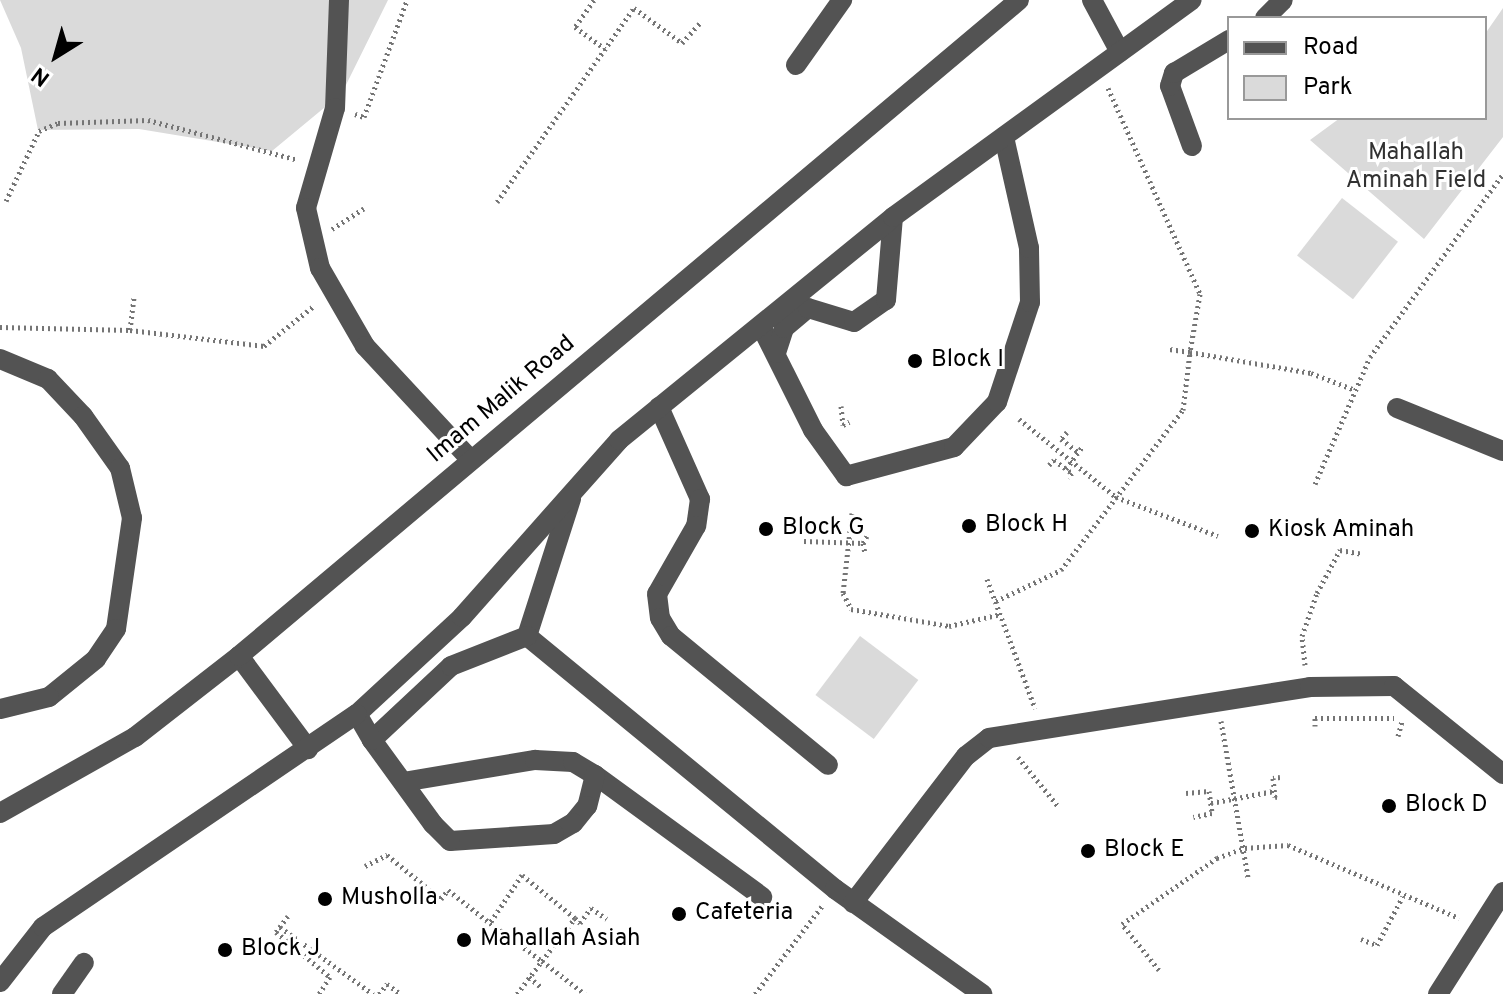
<!DOCTYPE html>
<html>
<head>
<meta charset="utf-8">
<style>
  body { margin:0 }
  #map { position:relative; width:1503px; height:994px; overflow:hidden; background:#fff; font-family:Overpass,sans-serif }
  div>[style] { position:absolute }
  [style*='--x'] { left:calc(var(--x)*1px); top:calc(var(--y)*1px); width:calc(var(--w)*1px); rotate:calc(var(--a)*1deg) }
  .green>* { inset:0; background:#dadada; transform-origin:0 0 }
  .path>* { height:5px; margin-top:-2.5px; transform-origin:0; background:repeating-linear-gradient(90deg,#757575 0 2px,transparent 0 6px) }
  .minor>* { height:20px; margin:-10px; padding:0 10px; transform-origin:10px; border-radius:10px; background:#535353 }
  .dots>* { width:22px; height:22px; translate:-50% -50%; box-sizing:border-box; border:4px solid #fff; border-radius:50% }
  span { translate:-50% -50%; white-space:nowrap; text-align:center; line-height:1.15; -webkit-text-stroke:6px #fff; paint-order:stroke }
  .park-label { font-size:24px; color:#313131 }
  .poi-label { font-size:24px; color:#000 }
  .left { translate:0 -50%; text-align:left }
  .street-label { font-size:24px; color:#000 }
  .legend { position:absolute; left:1227px; top:16px; width:260px; height:104px; box-sizing:border-box; background:#fff; border:2px solid #999; margin:0; padding:10px 14px; list-style:none; font-size:24px; color:#000 }
  .legend li { display:flex; align-items:center; gap:16px; height:40px }
  .legend b { width:40px; border:2px solid #999 }
  .north { position:absolute; left:16px; top:16px; width:80px; height:80px; -webkit-text-stroke:6px #fff; paint-order:stroke; rotate:217deg; font-size:22px; font-weight:700; line-height:32px; text-align:center; color:#000 }
  .north::after { content:''; display:block; margin:auto; width:28px; height:36px; background:#000; clip-path:polygon(50% 0,100% 100%,50% 72%,0 100%) }
</style>
</head>
<body>
<div id="map">
  <div class="green">
    <i style="clip-path:polygon(0 0,388px 0,342px 93px,272px 151px,139px 129px,38px 130px,21px 48px)"></i>
    <i style="clip-path:polygon(1503px 8px,1503px 137px,1424px 239px,1310px 140px,1340px 118px,1485px 118px,1485px 34px)"></i>
    <i style="left:1342px;top:198px;width:71px;height:73px;rotate:38deg"></i>
    <i style="left:860px;top:636px;width:73px;height:74px;rotate:37deg"></i>
  </div>
  <div class="path">
    <i style="--x:594;--y:0;--w:33;--a:125"></i>
    <i style="--x:575;--y:27;--w:37;--a:36"></i>
    <i style="--x:1108;--y:88;--w:226;--a:65.9"></i>
    <i style="--x:1200;--y:294;--w:59;--a:99.8"></i>
    <i style="--x:1190;--y:352;--w:123;--a:9.8"></i>
    <i style="--x:1311;--y:373;--w:47;--a:21.1"></i>
    <i style="--x:355;--y:114;--w:9;--a:18"></i>
    <i style="--x:364;--y:117;--w:125;--a:-69.8"></i>
    <i style="--x:6;--y:201;--w:77;--a:-64.8"></i>
    <i style="--x:39;--y:131;--w:21;--a:-23"></i>
    <i style="--x:58;--y:123;--w:90;--a:-1.9"></i>
    <i style="--x:148;--y:120;--w:155;--a:14.9"></i>
    <i style="--x:497;--y:202;--w:237;--a:-54.8"></i>
    <i style="--x:634;--y:8;--w:59;--a:36.1"></i>
    <i style="--x:682;--y:43;--w:28;--a:-48"></i>
    <i style="--x:332;--y:229;--w:38;--a:-33"></i>
    <i style="--x:0;--y:327;--w:130;--a:1.3"></i>
    <i style="--x:130;--y:330;--w:33;--a:-83"></i>
    <i style="--x:130;--y:330;--w:135;--a:6.8"></i>
    <i style="--x:264;--y:346;--w:65;--a:-38.8"></i>
    <i style="--x:841;--y:406;--w:19;--a:84"></i>
    <i style="--x:843;--y:425;--w:7;--a:-27"></i>
    <i style="--x:1019;--y:419;--w:124;--a:38.8"></i>
    <i style="--x:1116;--y:497;--w:109;--a:20.9"></i>
    <i style="--x:1067;--y:432;--w:9;--a:131"></i>
    <i style="--x:1061;--y:439;--w:21;--a:37"></i>
    <i style="--x:1049;--y:465;--w:7;--a:-45"></i>
    <i style="--x:1054;--y:460;--w:22;--a:36"></i>
    <i style="--x:1072;--y:473;--w:6;--a:129"></i>
    <i style="--x:1066;--y:469;--w:27;--a:-54"></i>
    <i style="--x:1315;--y:484;--w:138;--a:-66.6"></i>
    <i style="--x:1370;--y:357;--w:226;--a:-54"></i>
    <i style="--x:852;--y:513;--w:81;--a:96.4"></i>
    <i style="--x:843;--y:593;--w:18;--a:63"></i>
    <i style="--x:851;--y:609;--w:99;--a:9.8"></i>
    <i style="--x:949;--y:626;--w:53;--a:-13"></i>
    <i style="--x:804;--y:541;--w:59;--a:1.9"></i>
    <i style="--x:863;--y:543;--w:10;--a:79"></i>
    <i style="--x:863;--y:543;--w:8;--a:-60"></i>
    <i style="--x:987;--y:579;--w:138;--a:69.6"></i>
    <i style="--x:996;--y:601;--w:72;--a:-25.5"></i>
    <i style="--x:1061;--y:570;--w:201;--a:-52.7"></i>
    <i style="--x:1183;--y:410;--w:58;--a:-83.1"></i>
    <i style="--x:1190;--y:352;--w:21;--a:-172"></i>
    <i style="--x:1305;--y:665;--w:29;--a:-96"></i>
    <i style="--x:1302;--y:636;--w:46;--a:-70.8"></i>
    <i style="--x:1317;--y:593;--w:49;--a:-61.9"></i>
    <i style="--x:1340;--y:550;--w:22;--a:10"></i>
    <i style="--x:1221;--y:721;--w:159;--a:80.2"></i>
    <i style="--x:1315;--y:726;--w:8;--a:-90"></i>
    <i style="--x:1315;--y:718;--w:79;--a:0"></i>
    <i style="--x:1398;--y:736;--w:16;--a:-75"></i>
    <i style="--x:1018;--y:757;--w:63;--a:50.8"></i>
    <i style="--x:1280;--y:777;--w:7;--a:172"></i>
    <i style="--x:1273;--y:778;--w:19;--a:84"></i>
    <i style="--x:1275;--y:797;--w:5;--a:-11"></i>
    <i style="--x:1186;--y:793;--w:23;--a:-5"></i>
    <i style="--x:1209;--y:791;--w:22;--a:82"></i>
    <i style="--x:1212;--y:813;--w:19;--a:168"></i>
    <i style="--x:1211;--y:803;--w:64;--a:-10.8"></i>
    <i style="--x:365;--y:866;--w:25;--a:-27"></i>
    <i style="--x:387;--y:855;--w:70;--a:39.2"></i>
    <i style="--x:441;--y:899;--w:11;--a:-52"></i>
    <i style="--x:448;--y:890;--w:53;--a:38.2"></i>
    <i style="--x:288;--y:916;--w:20;--a:127"></i>
    <i style="--x:276;--y:932;--w:70;--a:39.8"></i>
    <i style="--x:330;--y:977;--w:20;--a:123"></i>
    <i style="--x:575;--y:918;--w:7;--a:45"></i>
    <i style="--x:580;--y:923;--w:19;--a:-54"></i>
    <i style="--x:591;--y:908;--w:19;--a:35"></i>
    <i style="--x:280;--y:927;--w:115;--a:35.8"></i>
    <i style="--x:1361;--y:939;--w:17;--a:21"></i>
    <i style="--x:1377;--y:945;--w:55;--a:-62"></i>
    <i style="--x:1159;--y:970;--w:59;--a:-128.8"></i>
    <i style="--x:1122;--y:924;--w:116;--a:-34.8"></i>
    <i style="--x:1217;--y:858;--w:30;--a:-20"></i>
    <i style="--x:1245;--y:848;--w:43;--a:-4"></i>
    <i style="--x:1288;--y:845;--w:186;--a:23.1"></i>
    <i style="--x:529;--y:977;--w:16;--a:40"></i>
    <i style="--x:379;--y:994;--w:13;--a:-51"></i>
    <i style="--x:387;--y:984;--w:17;--a:36"></i>
    <i style="--x:517;--y:994;--w:41;--a:-52.9"></i>
    <i style="--x:542;--y:961;--w:54;--a:-52.5"></i>
    <i style="--x:575;--y:918;--w:68;--a:-140.9"></i>
    <i style="--x:522;--y:875;--w:58;--a:123.7"></i>
    <i style="--x:490;--y:923;--w:64;--a:36.2"></i>
    <i style="--x:542;--y:961;--w:54;--a:37.5"></i>
    <i style="--x:755;--y:994;--w:111;--a:-52.7"></i>
  </div>
  <div class="minor">
    <i style="--x:339;--y:0;--w:108;--a:92.1"></i>
    <i style="--x:335;--y:108;--w:104;--a:106.2"></i>
    <i style="--x:306;--y:208;--w:62;--a:76.9"></i>
    <i style="--x:320;--y:268;--w:90;--a:60"></i>
    <i style="--x:365;--y:346;--w:156;--a:47.1"></i>
    <i style="--x:1092;--y:0;--w:59;--a:61.7"></i>
    <i style="--x:1265;--y:18;--w:25;--a:-45"></i>
    <i style="--x:796;--y:65;--w:80;--a:-54.7"></i>
    <i style="--x:1192;--y:146;--w:64;--a:-110.1"></i>
    <i style="--x:1170;--y:86;--w:14;--a:-73"></i>
    <i style="--x:1174;--y:73;--w:64;--a:-31"></i>
    <i style="--x:761;--y:326;--w:116;--a:63.4"></i>
    <i style="--x:813;--y:430;--w:57;--a:54.3"></i>
    <i style="--x:846;--y:476;--w:112;--a:-15"></i>
    <i style="--x:954;--y:447;--w:62;--a:-46.3"></i>
    <i style="--x:997;--y:402;--w:105;--a:-71.7"></i>
    <i style="--x:1030;--y:302;--w:54;--a:-91.1"></i>
    <i style="--x:1029;--y:248;--w:114;--a:-102.7"></i>
    <i style="--x:776;--y:353;--w:26;--a:-72"></i>
    <i style="--x:784;--y:328;--w:31;--a:-40"></i>
    <i style="--x:808;--y:308;--w:48;--a:16.9"></i>
    <i style="--x:854;--y:322;--w:39;--a:-35"></i>
    <i style="--x:886;--y:300;--w:83;--a:-85.2"></i>
    <i style="--x:0;--y:359;--w:52;--a:22.6"></i>
    <i style="--x:48;--y:379;--w:51;--a:46.6"></i>
    <i style="--x:83;--y:416;--w:64;--a:54.6"></i>
    <i style="--x:120;--y:468;--w:51;--a:76.5"></i>
    <i style="--x:132;--y:518;--w:112;--a:98.2"></i>
    <i style="--x:116;--y:629;--w:36;--a:124"></i>
    <i style="--x:96;--y:659;--w:60;--a:141"></i>
    <i style="--x:49;--y:697;--w:50;--a:166.2"></i>
    <i style="--x:659;--y:407;--w:101;--a:66"></i>
    <i style="--x:700;--y:499;--w:27;--a:98"></i>
    <i style="--x:696;--y:526;--w:78;--a:119.8"></i>
    <i style="--x:657;--y:594;--w:24;--a:83"></i>
    <i style="--x:660;--y:618;--w:21;--a:59"></i>
    <i style="--x:671;--y:636;--w:203;--a:39.4"></i>
    <i style="--x:1397;--y:408;--w:114;--a:22.1"></i>
    <i style="--x:571;--y:499;--w:144;--a:107.8"></i>
    <i style="--x:527;--y:636;--w:399;--a:39.4"></i>
    <i style="--x:835;--y:889;--w:181;--a:35.5"></i>
    <i style="--x:239;--y:656;--w:116;--a:53.4"></i>
    <i style="--x:372;--y:740;--w:108;--a:-43.1"></i>
    <i style="--x:451;--y:666;--w:82;--a:-21.5"></i>
    <i style="--x:595;--y:775;--w:207;--a:36.1"></i>
    <i style="--x:403;--y:782;--w:134;--a:-9.5"></i>
    <i style="--x:535;--y:760;--w:38;--a:3"></i>
    <i style="--x:573;--y:762;--w:26;--a:31"></i>
    <i style="--x:595;--y:775;--w:32;--a:104"></i>
    <i style="--x:587;--y:806;--w:22;--a:129"></i>
    <i style="--x:573;--y:823;--w:22;--a:150"></i>
    <i style="--x:554;--y:834;--w:104;--a:176.1"></i>
    <i style="--x:450;--y:841;--w:24;--a:-135"></i>
    <i style="--x:433;--y:824;--w:104;--a:-126"></i>
    <i style="--x:372;--y:740;--w:30;--a:-120"></i>
    <i style="--x:357;--y:714;--w:143;--a:-42.7"></i>
    <i style="--x:462;--y:617;--w:237;--a:-48.4"></i>
    <i style="--x:619;--y:440;--w:353;--a:-39.1"></i>
    <i style="--x:893;--y:217;--w:369;--a:-36"></i>
    <i style="--x:0;--y:813;--w:155;--a:-29.4"></i>
    <i style="--x:135;--y:737;--w:132;--a:-37.9"></i>
    <i style="--x:239;--y:656;--w:1019;--a:-40.06"></i>
    <i style="--x:853;--y:903;--w:185;--a:-52.5"></i>
    <i style="--x:966;--y:756;--w:29;--a:-38"></i>
    <i style="--x:989;--y:738;--w:325;--a:-9"></i>
    <i style="--x:1310;--y:687;--w:84;--a:-0.7"></i>
    <i style="--x:1394;--y:686;--w:140;--a:38.9"></i>
    <i style="--x:0;--y:982;--w:70;--a:-52"></i>
    <i style="--x:43;--y:927;--w:379;--a:-34.2"></i>
    <i style="--x:62;--y:994;--w:38;--a:-55"></i>
    <i style="--x:1438;--y:994;--w:121;--a:-57.5"></i>
  </div>
  <div class="dots">
    <i style="left:915px;top:361px;background:#000"></i>
    <i style="left:969px;top:526px;background:#000"></i>
    <i style="left:766px;top:529px;background:#000"></i>
    <i style="left:1252px;top:531px;background:#000"></i>
    <i style="left:1389px;top:806px;background:#000"></i>
    <i style="left:1088px;top:851px;background:#000"></i>
    <i style="left:325px;top:899px;background:#000"></i>
    <i style="left:679px;top:914px;background:#000"></i>
    <i style="left:464px;top:940px;background:#000"></i>
    <i style="left:225px;top:950px;background:#000"></i>
  </div>
  <div class="park-label">
    <span style="left:1416px;top:168px">Mahallah<br>Aminah Field</span>
  </div>
  <div class="poi-label">
    <span class="left" style="left:931px;top:361px">Block I</span>
    <span class="left" style="left:985px;top:526px">Block H</span>
    <span class="left" style="left:782px;top:529px">Block G</span>
    <span class="left" style="left:1268px;top:531px">Kiosk Aminah</span>
    <span class="left" style="left:1405px;top:806px">Block D</span>
    <span class="left" style="left:1104px;top:851px">Block E</span>
    <span class="left" style="left:341px;top:899px">Musholla</span>
    <span class="left" style="left:695px;top:914px">Cafeteria</span>
    <span class="left" style="left:480px;top:940px">Mahallah Asiah</span>
    <span class="left" style="left:241px;top:950px">Block J</span>
  </div>
  <div class="street-label">
    <span style="left:502px;top:400px;rotate:-40deg">Imam Malik Road</span>
  </div>
  <ul class="legend">
  <li><b style="height:10px;background:#535353"></b>Road</li>
  <li><b style="height:22px;background:#dadada"></b>Park</li>
  </ul>
  <div class="north">N</div>
</div>
</body>
</html>
